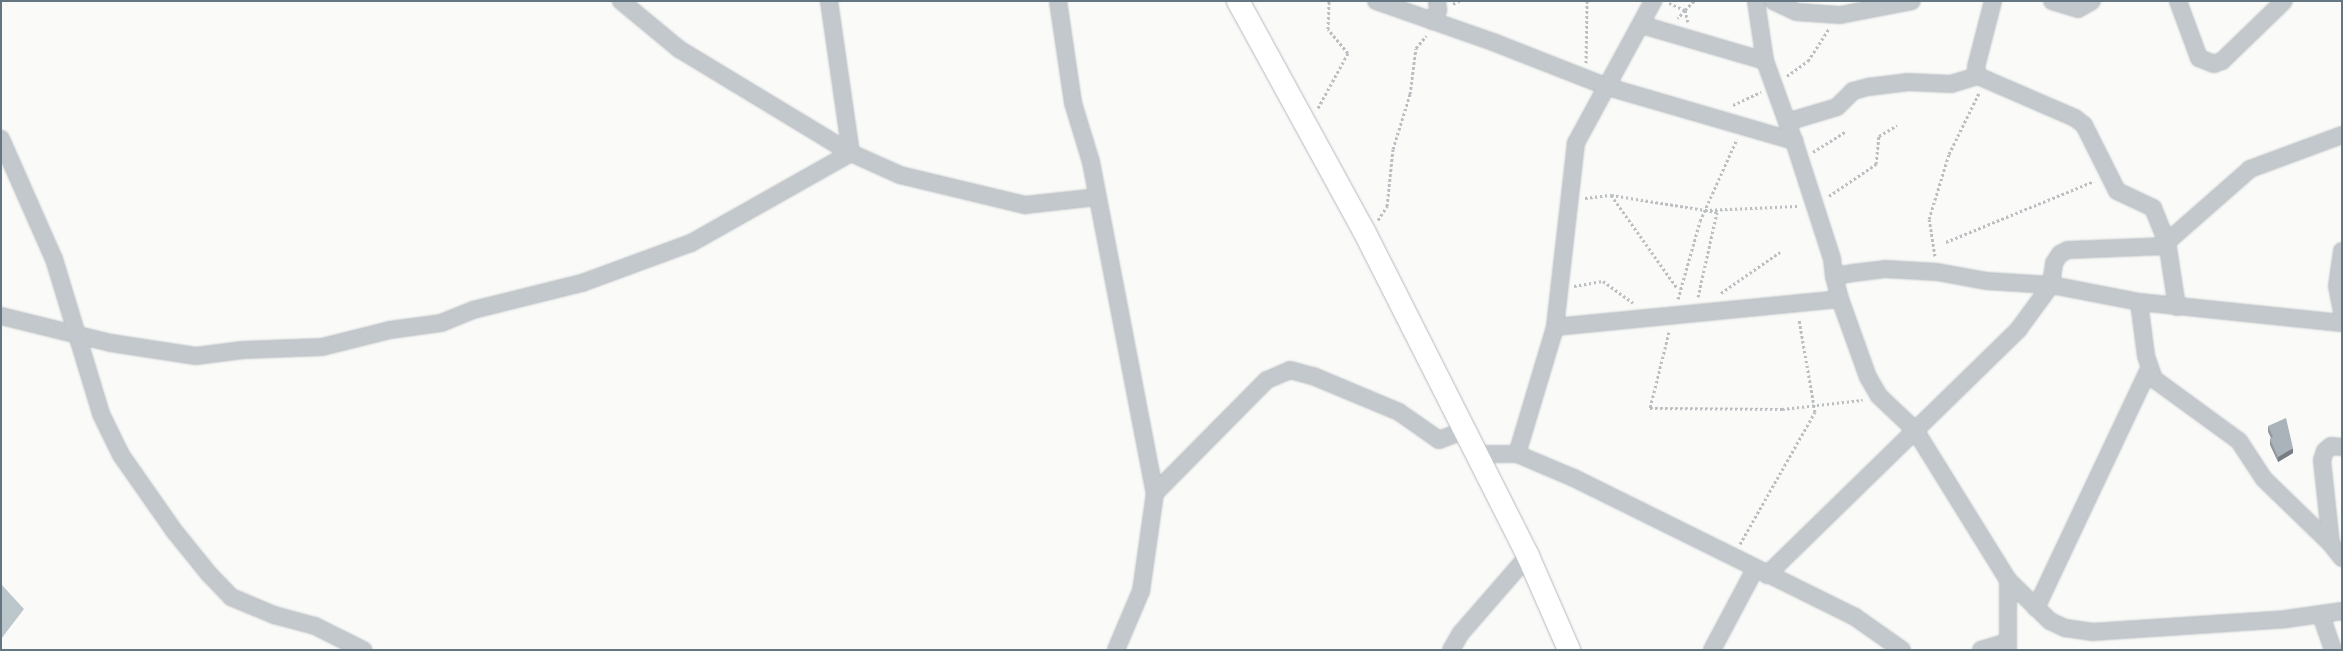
<!DOCTYPE html>
<html>
<head>
<meta charset="utf-8">
<style>
  body { margin:0 }
  #map { position:relative; width:2343px; height:651px; overflow:hidden; background:#fafaf8; font-family:Rubik,sans-serif }
  div>[style] { position:absolute }
  [style*='--x'] { left:calc(var(--x)*1px); top:calc(var(--y)*1px); width:calc(var(--w)*1px); rotate:calc(var(--a)*1deg) }
  .water>* { inset:0; background:#bbc7cb }
  .path>* { height:3px; margin-top:-1.5px; transform-origin:0; background:repeating-linear-gradient(90deg,#bbbfc2 0 2.5px,transparent 0 5px) }
  .roads { filter:drop-shadow(0 0 1px #b3babf) drop-shadow(0 0 1px #b3babf) }
  .street>* { height:16px; margin:-8px; padding:0 8px; transform-origin:8px; border-radius:8px; background:#c3c8cc }
  .secondary>* { height:22px; margin:-11px; padding:0 11px; transform-origin:11px; border-radius:11px; background:#fff }
  .wall>* { inset:0; background:#929a9f }
  .shaded-wall>* { inset:0; background:#777d82 }
  .building>* { inset:0; background:#aab3b9 }
  span { translate:-50% -50%; white-space:nowrap; text-align:center; line-height:1.15; -webkit-text-stroke:5px #fff; paint-order:stroke }
  .frame { position:absolute; inset:0; border:2px solid #657683; pointer-events:none }
</style>
</head>
<body>
<div id="map">
  <div class="water">
    <i style="clip-path:polygon(1px 584px,24px 609px,1px 639px)"></i>
  </div>
  <div class="path">
    <i style="--x:1669;--y:3;--w:17;--a:24"></i>
    <i style="--x:1685;--y:10;--w:11;--a:131"></i>
    <i style="--x:1453;--y:4;--w:7;--a:-27"></i>
    <i style="--x:1688;--y:22;--w:12;--a:-104"></i>
    <i style="--x:1685;--y:10;--w:13;--a:-45"></i>
    <i style="--x:1586;--y:63;--w:62;--a:-89.1"></i>
    <i style="--x:1787;--y:76;--w:26;--a:-36"></i>
    <i style="--x:1808;--y:61;--w:38;--a:-57"></i>
    <i style="--x:1733;--y:105;--w:31;--a:-25"></i>
    <i style="--x:1318;--y:108;--w:63;--a:-61.4"></i>
    <i style="--x:1348;--y:53;--w:31;--a:-130"></i>
    <i style="--x:1328;--y:29;--w:28;--a:-88"></i>
    <i style="--x:1813;--y:152;--w:39;--a:-32"></i>
    <i style="--x:1611;--y:195;--w:114;--a:54.6"></i>
    <i style="--x:1829;--y:196;--w:57;--a:-34.2"></i>
    <i style="--x:1876;--y:164;--w:28;--a:-84"></i>
    <i style="--x:1879;--y:136;--w:21;--a:-31"></i>
    <i style="--x:1585;--y:198;--w:26;--a:-7"></i>
    <i style="--x:1611;--y:195;--w:95;--a:9.1"></i>
    <i style="--x:1378;--y:220;--w:17;--a:-57"></i>
    <i style="--x:1387;--y:206;--w:57;--a:-84"></i>
    <i style="--x:1393;--y:149;--w:58;--a:-72.8"></i>
    <i style="--x:1410;--y:94;--w:46;--a:-82.6"></i>
    <i style="--x:1416;--y:48;--w:16;--a:-50"></i>
    <i style="--x:1946;--y:242;--w:160;--a:-22.4"></i>
    <i style="--x:1935;--y:256;--w:37;--a:-99"></i>
    <i style="--x:1929;--y:219;--w:68;--a:-72.9"></i>
    <i style="--x:1949;--y:154;--w:68;--a:-63.8"></i>
    <i style="--x:1574;--y:286;--w:29;--a:-10"></i>
    <i style="--x:1603;--y:281;--w:37;--a:36"></i>
    <i style="--x:1721;--y:293;--w:72;--a:-34.8"></i>
    <i style="--x:1698;--y:297;--w:87;--a:-77.4"></i>
    <i style="--x:1717;--y:212;--w:12;--a:-171"></i>
    <i style="--x:1705;--y:210;--w:93;--a:-2.5"></i>
    <i style="--x:1678;--y:299;--w:81;--a:-74.2"></i>
    <i style="--x:1700;--y:221;--w:90;--a:-65.7"></i>
    <i style="--x:1669;--y:332;--w:78;--a:104"></i>
    <i style="--x:1650;--y:408;--w:132;--a:0.4"></i>
    <i style="--x:1782;--y:409;--w:81;--a:-6.3"></i>
    <i style="--x:1740;--y:544;--w:152;--a:-60.4"></i>
    <i style="--x:1815;--y:412;--w:94;--a:-99.8"></i>
  </div>
  <div class="roads">
    <div class="street">
      <i style="--x:621;--y:1;--w:75;--a:39.6"></i>
      <i style="--x:679;--y:49;--w:201;--a:31.2"></i>
      <i style="--x:851;--y:153;--w:54;--a:24.2"></i>
      <i style="--x:900;--y:175;--w:129;--a:13.5"></i>
      <i style="--x:1025;--y:205;--w:72;--a:-6.3"></i>
      <i style="--x:829;--y:1;--w:154;--a:81.8"></i>
      <i style="--x:1058;--y:1;--w:103;--a:81.6"></i>
      <i style="--x:1073;--y:103;--w:62;--a:73"></i>
      <i style="--x:1091;--y:162;--w:337;--a:79.1"></i>
      <i style="--x:1155;--y:493;--w:99;--a:98.1"></i>
      <i style="--x:1141;--y:591;--w:64;--a:113"></i>
      <i style="--x:1376;--y:1;--w:124;--a:19.3"></i>
      <i style="--x:1493;--y:42;--w:123;--a:21.4"></i>
      <i style="--x:1608;--y:87;--w:194;--a:16.2"></i>
      <i style="--x:1756;--y:1;--w:61;--a:81.5"></i>
      <i style="--x:1765;--y:61;--w:85;--a:70.1"></i>
      <i style="--x:1794;--y:141;--w:124;--a:72.1"></i>
      <i style="--x:1832;--y:259;--w:17;--a:83"></i>
      <i style="--x:1773;--y:1;--w:26;--a:25"></i>
      <i style="--x:1797;--y:12;--w:43;--a:4"></i>
      <i style="--x:1840;--y:15;--w:73;--a:-11"></i>
      <i style="--x:1993;--y:1;--w:68;--a:104.4"></i>
      <i style="--x:1976;--y:67;--w:9;--a:77"></i>
      <i style="--x:1978;--y:76;--w:106;--a:23.4"></i>
      <i style="--x:2075;--y:118;--w:11;--a:38"></i>
      <i style="--x:2084;--y:125;--w:74;--a:63.4"></i>
      <i style="--x:2117;--y:191;--w:40;--a:25"></i>
      <i style="--x:2153;--y:208;--w:37;--a:68"></i>
      <i style="--x:2052;--y:1;--w:27;--a:17"></i>
      <i style="--x:2078;--y:9;--w:16;--a:-30"></i>
      <i style="--x:2178;--y:1;--w:61;--a:69.8"></i>
      <i style="--x:2199;--y:58;--w:16;--a:22"></i>
      <i style="--x:2214;--y:64;--w:9;--a:-21"></i>
      <i style="--x:2222;--y:61;--w:86;--a:-44.1"></i>
      <i style="--x:1432;--y:21;--w:13;--a:-61"></i>
      <i style="--x:1438;--y:10;--w:9;--a:-96"></i>
      <i style="--x:1642;--y:25;--w:128;--a:16.3"></i>
      <i style="--x:1787;--y:122;--w:52;--a:-16.7"></i>
      <i style="--x:1837;--y:107;--w:23;--a:-45"></i>
      <i style="--x:1853;--y:91;--w:16;--a:-15"></i>
      <i style="--x:1868;--y:87;--w:39;--a:-7"></i>
      <i style="--x:1907;--y:82;--w:44;--a:2.6"></i>
      <i style="--x:1951;--y:84;--w:28;--a:-17"></i>
      <i style="--x:1;--y:139;--w:131;--a:66.2"></i>
      <i style="--x:54;--y:259;--w:162;--a:73.1"></i>
      <i style="--x:101;--y:414;--w:46;--a:64"></i>
      <i style="--x:121;--y:455;--w:94;--a:55"></i>
      <i style="--x:175;--y:532;--w:54;--a:51"></i>
      <i style="--x:209;--y:574;--w:32;--a:46"></i>
      <i style="--x:231;--y:597;--w:47;--a:22.7"></i>
      <i style="--x:274;--y:615;--w:42;--a:15"></i>
      <i style="--x:315;--y:626;--w:54;--a:26.6"></i>
      <i style="--x:2342;--y:251;--w:35;--a:98"></i>
      <i style="--x:2337;--y:286;--w:25;--a:79"></i>
      <i style="--x:1840;--y:299;--w:83;--a:70.3"></i>
      <i style="--x:1868;--y:377;--w:22;--a:60"></i>
      <i style="--x:1879;--y:396;--w:50;--a:43.4"></i>
      <i style="--x:1915;--y:430;--w:176;--a:58.2"></i>
      <i style="--x:2008;--y:580;--w:59;--a:44.3"></i>
      <i style="--x:2050;--y:621;--w:17;--a:25"></i>
      <i style="--x:2065;--y:628;--w:27;--a:8"></i>
      <i style="--x:2092;--y:632;--w:194;--a:-3.8"></i>
      <i style="--x:2286;--y:619;--w:57;--a:-8.1"></i>
      <i style="--x:2139;--y:302;--w:54;--a:82.6"></i>
      <i style="--x:2146;--y:356;--w:24;--a:71"></i>
      <i style="--x:2154;--y:379;--w:105;--a:36.1"></i>
      <i style="--x:2239;--y:441;--w:45;--a:56.7"></i>
      <i style="--x:2264;--y:479;--w:93;--a:44.1"></i>
      <i style="--x:2177;--y:307;--w:66;--a:-98.7"></i>
      <i style="--x:2167;--y:242;--w:111;--a:-41.3"></i>
      <i style="--x:2250;--y:169;--w:98;--a:-20.3"></i>
      <i style="--x:1;--y:316;--w:113;--a:13.8"></i>
      <i style="--x:111;--y:343;--w:86;--a:8.7"></i>
      <i style="--x:196;--y:356;--w:47;--a:-7.3"></i>
      <i style="--x:243;--y:350;--w:79;--a:-2.2"></i>
      <i style="--x:322;--y:347;--w:70;--a:-14"></i>
      <i style="--x:390;--y:330;--w:51;--a:-7.8"></i>
      <i style="--x:441;--y:323;--w:35;--a:-22"></i>
      <i style="--x:473;--y:310;--w:112;--a:-13.9"></i>
      <i style="--x:582;--y:283;--w:116;--a:-20.2"></i>
      <i style="--x:691;--y:243;--w:184;--a:-29.4"></i>
      <i style="--x:1555;--y:327;--w:185;--a:-83.5"></i>
      <i style="--x:1576;--y:143;--w:162;--a:-61.5"></i>
      <i style="--x:2342;--y:447;--w:11;--a:-175"></i>
      <i style="--x:2331;--y:446;--w:8;--a:140"></i>
      <i style="--x:2325;--y:451;--w:9;--a:108"></i>
      <i style="--x:2322;--y:460;--w:84;--a:83.9"></i>
      <i style="--x:2331;--y:544;--w:18;--a:52"></i>
      <i style="--x:1476;--y:454;--w:41;--a:0"></i>
      <i style="--x:1517;--y:454;--w:133;--a:-73.3"></i>
      <i style="--x:1555;--y:327;--w:286;--a:-5.6"></i>
      <i style="--x:1840;--y:299;--w:24;--a:-105"></i>
      <i style="--x:1834;--y:276;--w:19;--a:-9"></i>
      <i style="--x:1853;--y:273;--w:32;--a:-7"></i>
      <i style="--x:1885;--y:269;--w:52;--a:3.3"></i>
      <i style="--x:1937;--y:272;--w:51;--a:10.2"></i>
      <i style="--x:1987;--y:281;--w:64;--a:3.6"></i>
      <i style="--x:2051;--y:285;--w:90;--a:10.9"></i>
      <i style="--x:2139;--y:302;--w:204;--a:5.9"></i>
      <i style="--x:1517;--y:454;--w:62;--a:22.8"></i>
      <i style="--x:1574;--y:478;--w:313;--a:26.3"></i>
      <i style="--x:1855;--y:617;--w:57;--a:35.1"></i>
      <i style="--x:1155;--y:493;--w:159;--a:-45.3"></i>
      <i style="--x:1267;--y:380;--w:25;--a:-23"></i>
      <i style="--x:1290;--y:370;--w:24;--a:15"></i>
      <i style="--x:1313;--y:376;--w:93;--a:22.7"></i>
      <i style="--x:1399;--y:412;--w:49;--a:35"></i>
      <i style="--x:1439;--y:440;--w:26;--a:-21"></i>
      <i style="--x:1767;--y:575;--w:351;--a:-44.3"></i>
      <i style="--x:2018;--y:330;--w:56;--a:-53.7"></i>
      <i style="--x:2051;--y:285;--w:22;--a:-82"></i>
      <i style="--x:2054;--y:263;--w:11;--a:-56"></i>
      <i style="--x:2060;--y:254;--w:9;--a:-27"></i>
      <i style="--x:2068;--y:250;--w:100;--a:-2.3"></i>
      <i style="--x:2008;--y:580;--w:70;--a:90"></i>
      <i style="--x:2036;--y:608;--w:264;--a:-64.7"></i>
      <i style="--x:2321;--y:615;--w:37;--a:71"></i>
      <i style="--x:1451;--y:650;--w:20;--a:-60"></i>
      <i style="--x:1461;--y:633;--w:102;--a:-49"></i>
      <i style="--x:1712;--y:650;--w:92;--a:-62"></i>
      <i style="--x:1981;--y:650;--w:27;--a:-17"></i>
    </div>
    <div class="secondary">
      <i style="--x:1238;--y:1;--w:262;--a:61.3"></i>
      <i style="--x:1364;--y:231;--w:364;--a:63.2"></i>
      <i style="--x:1528;--y:556;--w:103;--a:66.4"></i>
    </div>
  </div>
  <div class="wall">
    <i style="clip-path:polygon(2268px 426px,2293px 453px,2278px 462px,2270px 445px,2270px 439px,2271px 438px,2268px 432px)"></i>
  </div>
  <div class="shaded-wall">
    <i style="clip-path:polygon(2293px 448px,2293px 453px,2278px 462px,2278px 457px)"></i>
  </div>
  <div class="building">
    <i style="clip-path:polygon(2286px 418px,2293px 448px,2278px 457px,2270px 439px,2273px 437px,2268px 426px)"></i>
  </div>
  <div class="frame"></div>
</div>
</body>
</html>
